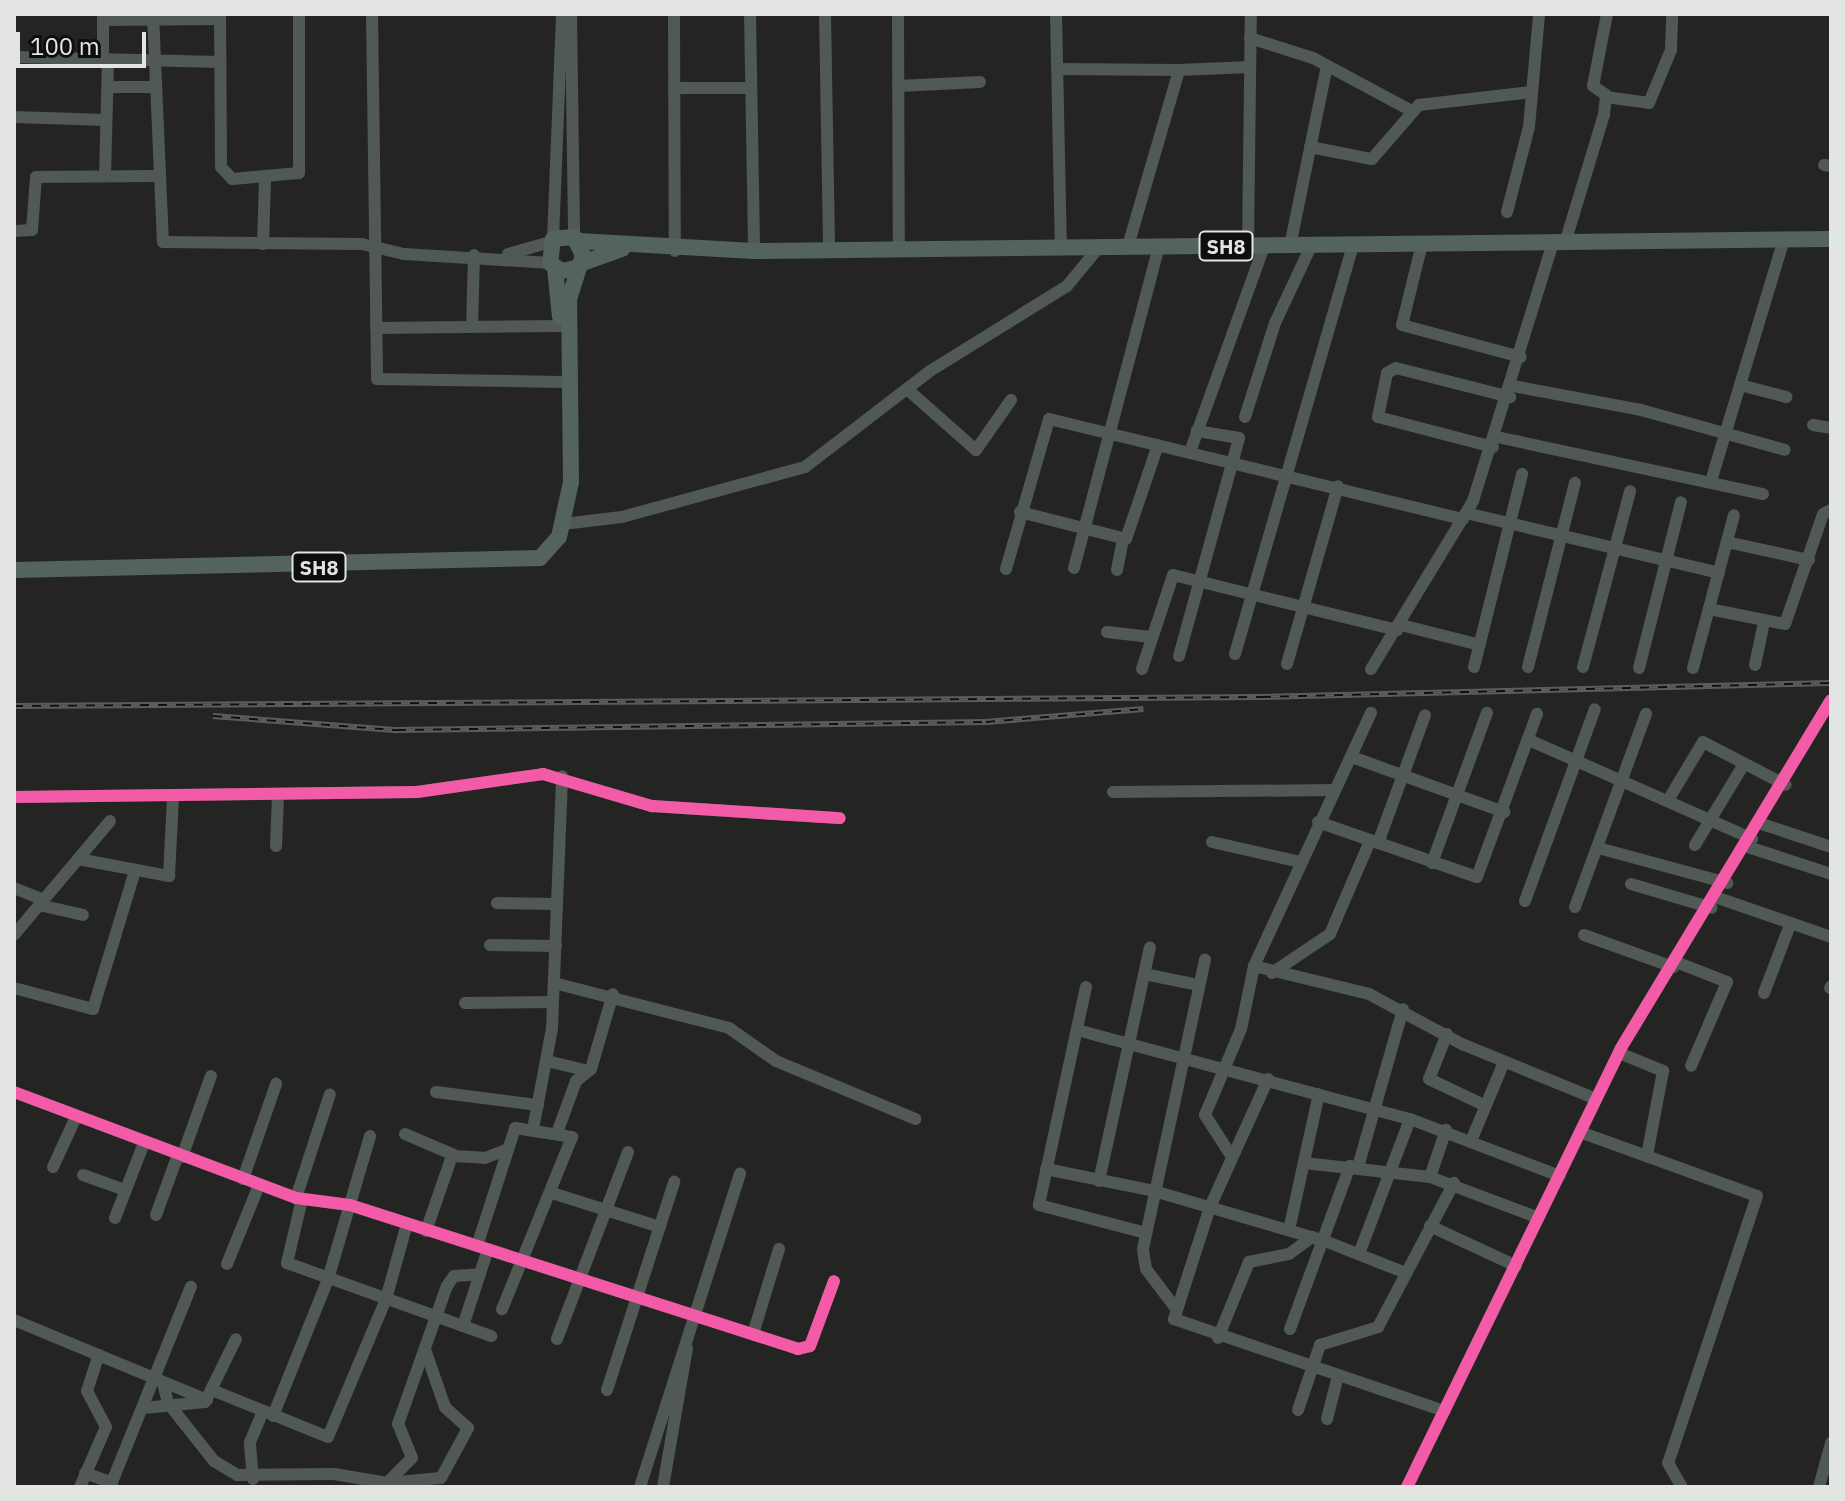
<!DOCTYPE html>
<html>
<head>
<meta charset="utf-8">
<style>
  body { margin:0 }
  #map { position:relative; width:1845px; height:1501px; overflow:hidden; background:#242523; font-family:"IBM Plex Sans",sans-serif }
  div>[style] { position:absolute }
  [style*='--x'] { left:calc(var(--x)*1px); top:calc(var(--y)*1px); width:calc(var(--w)*1px); rotate:calc(var(--a)*1deg) }
  .minor>* { height:12px; margin:-6px; padding:0 6px; transform-origin:6px; border-radius:6px; background:#505954 }
  .major>* { height:16px; margin:-8px; padding:0 8px; transform-origin:8px; border-radius:8px; background:#54635b }
  .rail>* { height:6px; margin-top:-3px; transform-origin:0; background:repeating-linear-gradient(90deg,#0e0f0d 0 9px,#5a5e5a 0 18px); box-sizing:border-box; border-block:2px solid #5a5e5a }
  .cycleway>* { height:12px; margin:-6px; padding:0 6px; transform-origin:6px; border-radius:6px; background:#f35aa7 }
  span { translate:-50% -50%; white-space:nowrap; text-align:center; line-height:1.15; -webkit-text-stroke:6px #0e0f0d; paint-order:stroke }
  .shield-label span { padding:2px 6px; background:#0e0f0d; border:2px solid; border-radius:6px; -webkit-text-stroke-width:0 }
  .shield-label { font-size:20px; color:#e3e5e2; font-weight:700 }
  .frame { position:absolute; inset:0; border:16px solid #e3e5e2; pointer-events:none }
  .scale { position:absolute; left:16px; top:32px; width:130px; height:36px; box-sizing:border-box; border:4px solid #e3e5e2; border-top:0; padding-left:10px; font-size:24px; line-height:28px; white-space:nowrap; color:#e3e5e2; -webkit-text-stroke:6px #0e0f0d; paint-order:stroke }
</style>
</head>
<body>
<div id="map">
  <div class="minor">
    <i style="--x:153;--y:14;--w:228;--a:87.5"></i>
    <i style="--x:163;--y:242;--w:199;--a:0.6"></i>
    <i style="--x:362;--y:244;--w:43;--a:13.4"></i>
    <i style="--x:404;--y:254;--w:146;--a:3.5"></i>
    <i style="--x:220;--y:14;--w:153;--a:89.6"></i>
    <i style="--x:221;--y:167;--w:16;--a:47"></i>
    <i style="--x:232;--y:179;--w:67;--a:-5.1"></i>
    <i style="--x:299;--y:173;--w:159;--a:-90"></i>
    <i style="--x:372;--y:14;--w:365;--a:89.2"></i>
    <i style="--x:377;--y:379;--w:185;--a:0.9"></i>
    <i style="--x:571;--y:14;--w:223;--a:89.2"></i>
    <i style="--x:674;--y:14;--w:237;--a:89.8"></i>
    <i style="--x:750;--y:14;--w:237;--a:89"></i>
    <i style="--x:825;--y:14;--w:235;--a:89"></i>
    <i style="--x:898;--y:14;--w:234;--a:89.8"></i>
    <i style="--x:1056;--y:14;--w:233;--a:88.8"></i>
    <i style="--x:103;--y:20;--w:117;--a:-0.5"></i>
    <i style="--x:1250;--y:38;--w:66;--a:17.6"></i>
    <i style="--x:1313;--y:58;--w:110;--a:28.2"></i>
    <i style="--x:14;--y:57;--w:206;--a:1.4"></i>
    <i style="--x:103;--y:63;--w:49;--a:-90"></i>
    <i style="--x:1057;--y:69;--w:122;--a:0.5"></i>
    <i style="--x:898;--y:86;--w:82;--a:-2.8"></i>
    <i style="--x:108;--y:87;--w:44;--a:0"></i>
    <i style="--x:674;--y:88;--w:77;--a:0"></i>
    <i style="--x:1606;--y:97;--w:43;--a:7.9"></i>
    <i style="--x:1649;--y:103;--w:57;--a:-67.5"></i>
    <i style="--x:1671;--y:50;--w:36;--a:-88"></i>
    <i style="--x:14;--y:117;--w:92;--a:1.9"></i>
    <i style="--x:1310;--y:147;--w:63;--a:11"></i>
    <i style="--x:1372;--y:159;--w:72;--a:-49"></i>
    <i style="--x:1419;--y:105;--w:113;--a:-6.6"></i>
    <i style="--x:1824;--y:165;--w:7;--a:8"></i>
    <i style="--x:105;--y:176;--w:113;--a:-88.5"></i>
    <i style="--x:1507;--y:212;--w:88;--a:-75.5"></i>
    <i style="--x:1529;--y:127;--w:113;--a:-84.9"></i>
    <i style="--x:14;--y:231;--w:18;--a:-3"></i>
    <i style="--x:32;--y:230;--w:53;--a:-85.7"></i>
    <i style="--x:36;--y:177;--w:119;--a:-0.5"></i>
    <i style="--x:553;--y:239;--w:225;--a:-87.7"></i>
    <i style="--x:1565;--y:243;--w:134;--a:-73.1"></i>
    <i style="--x:1604;--y:115;--w:20;--a:-84"></i>
    <i style="--x:1606;--y:95;--w:16;--a:-145"></i>
    <i style="--x:1593;--y:86;--w:73;--a:-79"></i>
    <i style="--x:263;--y:244;--w:65;--a:-88.2"></i>
    <i style="--x:1422;--y:244;--w:83;--a:103.9"></i>
    <i style="--x:1402;--y:325;--w:123;--a:15.1"></i>
    <i style="--x:1128;--y:246;--w:183;--a:-73.8"></i>
    <i style="--x:1179;--y:70;--w:71;--a:-2.4"></i>
    <i style="--x:1248;--y:246;--w:232;--a:-89.3"></i>
    <i style="--x:1290;--y:246;--w:184;--a:-78.4"></i>
    <i style="--x:508;--y:254;--w:44;--a:-15.9"></i>
    <i style="--x:472;--y:327;--w:72;--a:-88.4"></i>
    <i style="--x:376;--y:328;--w:184;--a:-0.6"></i>
    <i style="--x:1740;--y:385;--w:48;--a:14.6"></i>
    <i style="--x:1513;--y:386;--w:130;--a:10.6"></i>
    <i style="--x:1641;--y:410;--w:149;--a:15.5"></i>
    <i style="--x:907;--y:389;--w:92;--a:41.5"></i>
    <i style="--x:976;--y:450;--w:61;--a:-55"></i>
    <i style="--x:1245;--y:417;--w:99;--a:-72.3"></i>
    <i style="--x:1275;--y:323;--w:85;--a:-64.9"></i>
    <i style="--x:1813;--y:425;--w:18;--a:9"></i>
    <i style="--x:1497;--y:437;--w:272;--a:12.1"></i>
    <i style="--x:1493;--y:447;--w:119;--a:-165.4"></i>
    <i style="--x:1378;--y:417;--w:45;--a:-78.4"></i>
    <i style="--x:1387;--y:373;--w:10;--a:-29"></i>
    <i style="--x:1396;--y:368;--w:118;--a:14.3"></i>
    <i style="--x:1190;--y:452;--w:219;--a:-70.2"></i>
    <i style="--x:1711;--y:481;--w:253;--a:-73.2"></i>
    <i style="--x:1020;--y:512;--w:109;--a:14.3"></i>
    <i style="--x:1126;--y:539;--w:99;--a:-71.2"></i>
    <i style="--x:1466;--y:513;--w:260;--a:13.3"></i>
    <i style="--x:563;--y:524;--w:59;--a:-6.8"></i>
    <i style="--x:622;--y:517;--w:190;--a:-15.3"></i>
    <i style="--x:805;--y:467;--w:158;--a:-37.5"></i>
    <i style="--x:930;--y:371;--w:161;--a:-31.8"></i>
    <i style="--x:1067;--y:286;--w:52;--a:-50.5"></i>
    <i style="--x:1727;--y:542;--w:84;--a:12.4"></i>
    <i style="--x:1074;--y:568;--w:333;--a:-75.2"></i>
    <i style="--x:1006;--y:569;--w:156;--a:-74"></i>
    <i style="--x:1049;--y:419;--w:426;--a:13.6"></i>
    <i style="--x:1117;--y:570;--w:32;--a:-79"></i>
    <i style="--x:1709;--y:609;--w:77;--a:11.2"></i>
    <i style="--x:1785;--y:624;--w:116;--a:-70.9"></i>
    <i style="--x:1823;--y:514;--w:9;--a:-27"></i>
    <i style="--x:1401;--y:625;--w:81;--a:14.2"></i>
    <i style="--x:1107;--y:632;--w:44;--a:6.5"></i>
    <i style="--x:1235;--y:654;--w:426;--a:-73.9"></i>
    <i style="--x:1179;--y:656;--w:226;--a:-74.6"></i>
    <i style="--x:1239;--y:438;--w:43;--a:-170.5"></i>
    <i style="--x:1287;--y:664;--w:185;--a:-74"></i>
    <i style="--x:1755;--y:665;--w:44;--a:-78.2"></i>
    <i style="--x:1474;--y:667;--w:199;--a:-76"></i>
    <i style="--x:1528;--y:667;--w:190;--a:-75.7"></i>
    <i style="--x:1583;--y:667;--w:182;--a:-75"></i>
    <i style="--x:1639;--y:668;--w:171;--a:-75.8"></i>
    <i style="--x:1693;--y:668;--w:158;--a:-75"></i>
    <i style="--x:1142;--y:669;--w:99;--a:-71.7"></i>
    <i style="--x:1173;--y:575;--w:231;--a:13.8"></i>
    <i style="--x:1371;--y:669;--w:197;--a:-58.7"></i>
    <i style="--x:1473;--y:501;--w:270;--a:-72.8"></i>
    <i style="--x:1529;--y:740;--w:244;--a:23.9"></i>
    <i style="--x:1352;--y:757;--w:162;--a:19.9"></i>
    <i style="--x:1113;--y:792;--w:222;--a:-0.5"></i>
    <i style="--x:14;--y:797;--w:403;--a:-0.7"></i>
    <i style="--x:417;--y:792;--w:127;--a:-8.1"></i>
    <i style="--x:543;--y:774;--w:114;--a:16.4"></i>
    <i style="--x:652;--y:806;--w:188;--a:3.7"></i>
    <i style="--x:1670;--y:797;--w:64;--a:-59"></i>
    <i style="--x:1703;--y:742;--w:93;--a:27.4"></i>
    <i style="--x:1318;--y:822;--w:168;--a:19.1"></i>
    <i style="--x:1477;--y:877;--w:174;--a:-69.8"></i>
    <i style="--x:1762;--y:824;--w:73;--a:18.4"></i>
    <i style="--x:1212;--y:842;--w:90;--a:12.8"></i>
    <i style="--x:1378;--y:843;--w:136;--a:-69.8"></i>
    <i style="--x:1695;--y:845;--w:95;--a:-58.8"></i>
    <i style="--x:276;--y:846;--w:50;--a:-87.7"></i>
    <i style="--x:1748;--y:847;--w:87;--a:18"></i>
    <i style="--x:1602;--y:849;--w:130;--a:15.2"></i>
    <i style="--x:78;--y:859;--w:93;--a:10.6"></i>
    <i style="--x:169;--y:876;--w:78;--a:-87.1"></i>
    <i style="--x:1432;--y:863;--w:160;--a:-69.9"></i>
    <i style="--x:1631;--y:884;--w:84;--a:16.5"></i>
    <i style="--x:14;--y:888;--w:31;--a:22"></i>
    <i style="--x:1718;--y:898;--w:120;--a:19"></i>
    <i style="--x:1525;--y:901;--w:204;--a:-70"></i>
    <i style="--x:497;--y:903;--w:60;--a:1"></i>
    <i style="--x:39;--y:905;--w:45;--a:12.8"></i>
    <i style="--x:1575;--y:907;--w:206;--a:-69.8"></i>
    <i style="--x:14;--y:935;--w:149;--a:-49.9"></i>
    <i style="--x:1584;--y:935;--w:95;--a:19.8"></i>
    <i style="--x:490;--y:945;--w:66;--a:0.9"></i>
    <i style="--x:1676;--y:962;--w:55;--a:21.4"></i>
    <i style="--x:1727;--y:982;--w:91;--a:113.2"></i>
    <i style="--x:1254;--y:966;--w:118;--a:13.7"></i>
    <i style="--x:1369;--y:994;--w:106;--a:28.3"></i>
    <i style="--x:1462;--y:1044;--w:145;--a:22.3"></i>
    <i style="--x:1272;--y:973;--w:70;--a:-33.9"></i>
    <i style="--x:1330;--y:934;--w:101;--a:-66.7"></i>
    <i style="--x:1144;--y:974;--w:55;--a:11.5"></i>
    <i style="--x:554;--y:983;--w:181;--a:14.4"></i>
    <i style="--x:729;--y:1028;--w:57;--a:35.1"></i>
    <i style="--x:776;--y:1061;--w:151;--a:22.6"></i>
    <i style="--x:1086;--y:987;--w:223;--a:102.2"></i>
    <i style="--x:1039;--y:1205;--w:111;--a:14.7"></i>
    <i style="--x:14;--y:988;--w:82;--a:14.9"></i>
    <i style="--x:93;--y:1009;--w:144;--a:-73.1"></i>
    <i style="--x:1830;--y:988;--w:2;--a:-63"></i>
    <i style="--x:1764;--y:993;--w:73;--a:-69.1"></i>
    <i style="--x:465;--y:1003;--w:88;--a:-0.7"></i>
    <i style="--x:1077;--y:1030;--w:345;--a:15"></i>
    <i style="--x:1410;--y:1119;--w:160;--a:20.8"></i>
    <i style="--x:1447;--y:1034;--w:48;--a:111.8"></i>
    <i style="--x:1429;--y:1079;--w:61;--a:25.3"></i>
    <i style="--x:1619;--y:1053;--w:48;--a:22.2"></i>
    <i style="--x:1663;--y:1071;--w:86;--a:100.7"></i>
    <i style="--x:547;--y:1061;--w:43;--a:13.4"></i>
    <i style="--x:1268;--y:1079;--w:141;--a:114.4"></i>
    <i style="--x:1210;--y:1207;--w:118;--a:107.8"></i>
    <i style="--x:1174;--y:1319;--w:286;--a:18.8"></i>
    <i style="--x:14;--y:1092;--w:301;--a:20.6"></i>
    <i style="--x:296;--y:1198;--w:54;--a:7.4"></i>
    <i style="--x:350;--y:1205;--w:471;--a:17.8"></i>
    <i style="--x:798;--y:1349;--w:12;--a:-14"></i>
    <i style="--x:810;--y:1346;--w:69;--a:-69.7"></i>
    <i style="--x:436;--y:1092;--w:103;--a:7.3"></i>
    <i style="--x:533;--y:1129;--w:103;--a:-79.3"></i>
    <i style="--x:552;--y:1028;--w:252;--a:-87.7"></i>
    <i style="--x:1580;--y:1132;--w:188;--a:19.9"></i>
    <i style="--x:1757;--y:1196;--w:281;--a:108.4"></i>
    <i style="--x:1668;--y:1463;--w:28;--a:60"></i>
    <i style="--x:557;--y:1133;--w:55;--a:-69.9"></i>
    <i style="--x:576;--y:1081;--w:19;--a:-39"></i>
    <i style="--x:591;--y:1069;--w:78;--a:-73.7"></i>
    <i style="--x:405;--y:1134;--w:53;--a:23.2"></i>
    <i style="--x:1471;--y:1141;--w:86;--a:-67.3"></i>
    <i style="--x:182;--y:1157;--w:86;--a:-70.3"></i>
    <i style="--x:1232;--y:1157;--w:50;--a:-122.7"></i>
    <i style="--x:1205;--y:1115;--w:93;--a:-67.3"></i>
    <i style="--x:1241;--y:1029;--w:64;--a:-78.3"></i>
    <i style="--x:1254;--y:966;--w:279;--a:-65.2"></i>
    <i style="--x:1304;--y:1163;--w:127;--a:6.3"></i>
    <i style="--x:1430;--y:1177;--w:116;--a:20.6"></i>
    <i style="--x:53;--y:1167;--w:55;--a:-65.3"></i>
    <i style="--x:1358;--y:1167;--w:164;--a:-74.1"></i>
    <i style="--x:1046;--y:1169;--w:110;--a:11.5"></i>
    <i style="--x:1154;--y:1191;--w:178;--a:16.3"></i>
    <i style="--x:1325;--y:1241;--w:87;--a:21.6"></i>
    <i style="--x:83;--y:1175;--w:45;--a:19.7"></i>
    <i style="--x:1430;--y:1177;--w:50;--a:-71.2"></i>
    <i style="--x:243;--y:1179;--w:101;--a:-70.8"></i>
    <i style="--x:1099;--y:1181;--w:239;--a:-77.7"></i>
    <i style="--x:552;--y:1193;--w:113;--a:17.5"></i>
    <i style="--x:296;--y:1198;--w:109;--a:-71.9"></i>
    <i style="--x:302;--y:1199;--w:66;--a:103.2"></i>
    <i style="--x:287;--y:1263;--w:217;--a:19.7"></i>
    <i style="--x:156;--y:1215;--w:64;--a:-69.9"></i>
    <i style="--x:115;--y:1218;--w:80;--a:-68.9"></i>
    <i style="--x:1430;--y:1226;--w:95;--a:24.9"></i>
    <i style="--x:1289;--y:1230;--w:139;--a:-77.6"></i>
    <i style="--x:426;--y:1231;--w:79;--a:-70.9"></i>
    <i style="--x:452;--y:1156;--w:33;--a:3"></i>
    <i style="--x:485;--y:1158;--w:25;--a:-21"></i>
    <i style="--x:477;--y:1246;--w:124;--a:-72.1"></i>
    <i style="--x:515;--y:1128;--w:58;--a:9"></i>
    <i style="--x:572;--y:1137;--w:186;--a:112.1"></i>
    <i style="--x:1359;--y:1254;--w:144;--a:-69.3"></i>
    <i style="--x:227;--y:1264;--w:85;--a:-67.9"></i>
    <i style="--x:1174;--y:1306;--w:46;--a:-127.1"></i>
    <i style="--x:1146;--y:1269;--w:20;--a:-99"></i>
    <i style="--x:1143;--y:1249;--w:296;--a:-77.9"></i>
    <i style="--x:14;--y:1320;--w:209;--a:22.5"></i>
    <i style="--x:463;--y:1326;--w:81;--a:-72"></i>
    <i style="--x:1290;--y:1329;--w:174;--a:-69.8"></i>
    <i style="--x:753;--y:1334;--w:89;--a:-73"></i>
    <i style="--x:1218;--y:1338;--w:82;--a:-67.8"></i>
    <i style="--x:1249;--y:1262;--w:41;--a:-11.3"></i>
    <i style="--x:1289;--y:1254;--w:29;--a:-36"></i>
    <i style="--x:557;--y:1339;--w:200;--a:-69.2"></i>
    <i style="--x:163;--y:1383;--w:21;--a:76"></i>
    <i style="--x:168;--y:1403;--w:74;--a:51.6"></i>
    <i style="--x:214;--y:1461;--w:27;--a:31"></i>
    <i style="--x:237;--y:1475;--w:97;--a:-0.6"></i>
    <i style="--x:334;--y:1474;--w:54;--a:9.6"></i>
    <i style="--x:387;--y:1483;--w:35;--a:-45"></i>
    <i style="--x:412;--y:1458;--w:37;--a:-112"></i>
    <i style="--x:398;--y:1424;--w:146;--a:-70.5"></i>
    <i style="--x:447;--y:1286;--w:12;--a:-55"></i>
    <i style="--x:454;--y:1276;--w:26;--a:-4"></i>
    <i style="--x:212;--y:1390;--w:125;--a:22.1"></i>
    <i style="--x:328;--y:1437;--w:150;--a:-67.2"></i>
    <i style="--x:386;--y:1299;--w:78;--a:-74.4"></i>
    <i style="--x:607;--y:1390;--w:219;--a:-72.1"></i>
    <i style="--x:144;--y:1408;--w:61;--a:-5.6"></i>
    <i style="--x:205;--y:1402;--w:70;--a:-63.8"></i>
    <i style="--x:1298;--y:1410;--w:69;--a:-71.3"></i>
    <i style="--x:1320;--y:1345;--w:61;--a:-17.2"></i>
    <i style="--x:1378;--y:1327;--w:163;--a:-62.2"></i>
    <i style="--x:273;--y:1416;--w:148;--a:-68.1"></i>
    <i style="--x:328;--y:1279;--w:149;--a:-73.6"></i>
    <i style="--x:1327;--y:1419;--w:44;--a:-75.7"></i>
    <i style="--x:85;--y:1473;--w:29;--a:20"></i>
    <i style="--x:253;--y:1479;--w:37;--a:-95"></i>
    <i style="--x:250;--y:1442;--w:33;--a:-67"></i>
    <i style="--x:387;--y:1483;--w:54;--a:-5.3"></i>
    <i style="--x:441;--y:1478;--w:57;--a:-61.6"></i>
    <i style="--x:468;--y:1428;--w:31;--a:-138"></i>
    <i style="--x:445;--y:1407;--w:58;--a:-109.1"></i>
    <i style="--x:80;--y:1487;--w:65;--a:-66.6"></i>
    <i style="--x:106;--y:1427;--w:41;--a:-117.8"></i>
    <i style="--x:87;--y:1391;--w:38;--a:-72"></i>
    <i style="--x:110;--y:1487;--w:216;--a:-68"></i>
    <i style="--x:640;--y:1487;--w:329;--a:-72.3"></i>
    <i style="--x:663;--y:1487;--w:141;--a:-80.2"></i>
    <i style="--x:1407;--y:1487;--w:488;--a:-64"></i>
    <i style="--x:1621;--y:1048;--w:406;--a:-58.9"></i>
    <i style="--x:1819;--y:1487;--w:46;--a:-74.7"></i>
  </div>
  <div class="major">
    <i style="--x:579;--y:241;--w:175;--a:3.3"></i>
    <i style="--x:754;--y:251;--w:1077;--a:-0.64"></i>
    <i style="--x:580;--y:264;--w:45;--a:-19.7"></i>
    <i style="--x:555;--y:268;--w:49;--a:84.2"></i>
    <i style="--x:14;--y:570;--w:526;--a:-1.31"></i>
    <i style="--x:540;--y:558;--w:28;--a:-48"></i>
    <i style="--x:559;--y:537;--w:56;--a:-77.7"></i>
    <i style="--x:571;--y:482;--w:183;--a:-90.6"></i>
    <i style="--x:569;--y:299;--w:46;--a:-72.3"></i>
    <i style="--x:583;--y:255;--w:20;--a:-117"></i>
    <i style="--x:574;--y:237;--w:21;--a:175"></i>
    <i style="--x:553;--y:239;--w:24;--a:97"></i>
    <i style="--x:550;--y:263;--w:14;--a:34"></i>
    <i style="--x:562;--y:271;--w:14;--a:-12"></i>
  </div>
  <div class="rail">
    <i style="--x:14;--y:706;--w:1248;--a:-0.41"></i>
    <i style="--x:1262;--y:697;--w:569;--a:-1.41"></i>
    <i style="--x:213;--y:716;--w:185;--a:4.4"></i>
    <i style="--x:397;--y:730;--w:589;--a:-0.78"></i>
    <i style="--x:986;--y:722;--w:158;--a:-4.7"></i>
  </div>
  <div class="cycleway">
    <i style="--x:14;--y:797;--w:403;--a:-0.7"></i>
    <i style="--x:417;--y:792;--w:127;--a:-8.1"></i>
    <i style="--x:543;--y:774;--w:114;--a:16.4"></i>
    <i style="--x:652;--y:806;--w:188;--a:3.7"></i>
    <i style="--x:14;--y:1092;--w:301;--a:20.6"></i>
    <i style="--x:296;--y:1198;--w:54;--a:7.4"></i>
    <i style="--x:350;--y:1205;--w:471;--a:17.8"></i>
    <i style="--x:798;--y:1349;--w:12;--a:-14"></i>
    <i style="--x:810;--y:1346;--w:69;--a:-69.7"></i>
    <i style="--x:1407;--y:1487;--w:488;--a:-64"></i>
    <i style="--x:1621;--y:1048;--w:406;--a:-58.9"></i>
  </div>
  <div class="shield-label">
    <span style="left:1226px;top:246px">SH8</span>
    <span style="left:319px;top:567px">SH8</span>
  </div>
  <div class="frame"></div>
  <div class="scale">100 m</div>
</div>
</body>
</html>
